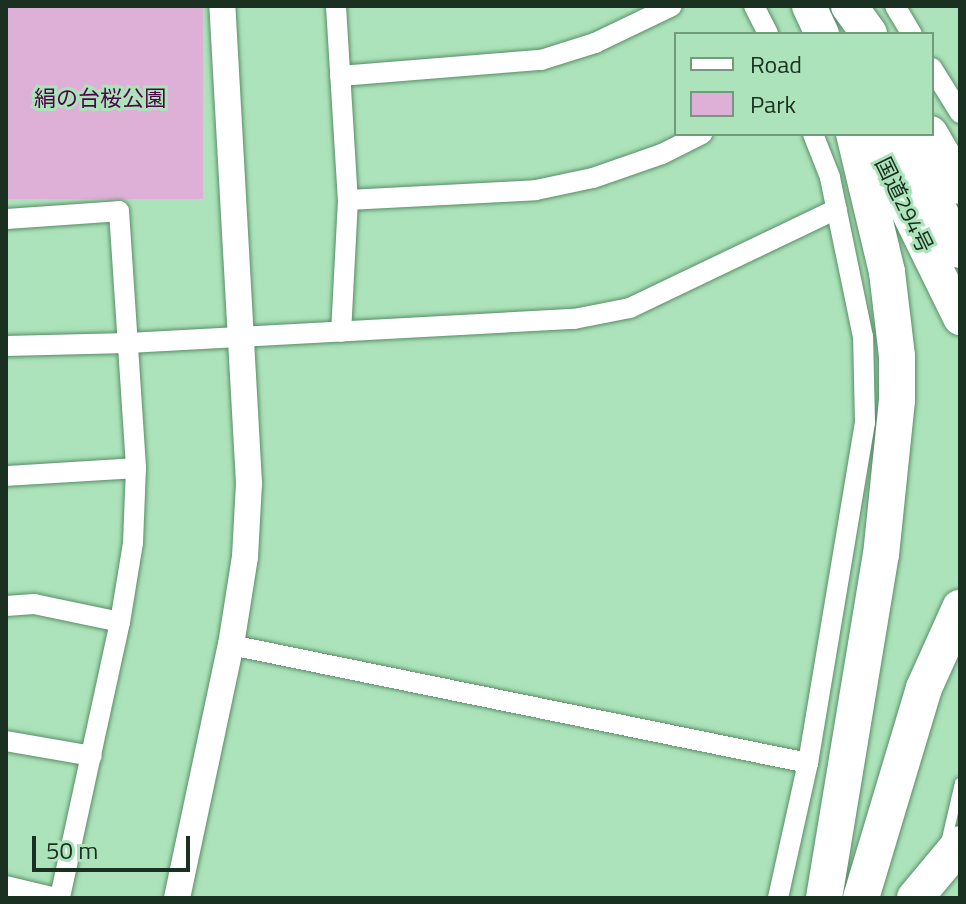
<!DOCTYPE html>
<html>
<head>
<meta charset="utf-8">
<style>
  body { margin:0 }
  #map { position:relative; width:966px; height:904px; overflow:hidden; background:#ace3ba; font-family:"Titillium Web","Noto Sans JP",sans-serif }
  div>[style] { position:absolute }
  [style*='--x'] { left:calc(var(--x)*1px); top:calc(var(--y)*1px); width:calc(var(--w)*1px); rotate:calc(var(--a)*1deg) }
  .green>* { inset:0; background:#dfb0d7; transform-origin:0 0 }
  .roads { filter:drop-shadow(0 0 2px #598d68) drop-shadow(0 0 2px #598d68) }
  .service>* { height:10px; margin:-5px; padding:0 5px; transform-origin:5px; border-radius:5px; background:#fff }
  .minor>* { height:20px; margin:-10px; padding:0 10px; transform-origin:10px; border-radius:10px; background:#fff }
  .tertiary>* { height:26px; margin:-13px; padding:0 13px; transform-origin:13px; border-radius:13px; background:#fff }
  .trunk>* { height:34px; margin:-17px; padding:0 17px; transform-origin:17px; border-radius:17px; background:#fff }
  .motorway>* { height:36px; margin:-18px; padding:0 18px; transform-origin:18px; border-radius:18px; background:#fff }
  span { translate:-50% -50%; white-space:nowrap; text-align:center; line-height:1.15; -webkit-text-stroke:6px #ace3ba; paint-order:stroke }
  .park-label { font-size:22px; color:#4d0547 }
  .street-label { font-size:22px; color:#1a3020 }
  .frame { position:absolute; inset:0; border:8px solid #1a3020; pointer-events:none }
  .legend { position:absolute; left:674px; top:32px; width:260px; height:104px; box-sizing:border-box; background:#ace3ba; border:2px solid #729b7c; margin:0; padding:10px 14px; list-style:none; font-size:24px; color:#1a3020 }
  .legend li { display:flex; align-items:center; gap:16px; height:40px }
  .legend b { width:40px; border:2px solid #729b7c }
  .scale { position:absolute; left:32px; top:836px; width:158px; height:36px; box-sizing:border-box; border:4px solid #1a3020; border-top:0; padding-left:10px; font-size:24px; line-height:28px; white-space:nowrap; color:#1a3020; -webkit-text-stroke:6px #ace3ba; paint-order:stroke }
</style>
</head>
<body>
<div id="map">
  <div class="green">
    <i style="left:6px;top:6px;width:197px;height:193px"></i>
  </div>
  <div class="roads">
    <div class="service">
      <i style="--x:946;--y:843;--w:62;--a:-76.9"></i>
    </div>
    <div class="minor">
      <i style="--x:336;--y:6;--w:194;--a:86.5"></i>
      <i style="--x:348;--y:200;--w:132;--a:93"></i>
      <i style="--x:754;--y:6;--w:31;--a:63"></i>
      <i style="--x:895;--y:6;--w:33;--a:59"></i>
      <i style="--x:932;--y:68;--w:53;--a:58.1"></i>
      <i style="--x:340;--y:76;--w:202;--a:-4.6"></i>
      <i style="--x:541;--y:60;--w:57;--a:-17.5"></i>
      <i style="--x:595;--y:43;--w:85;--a:-25.7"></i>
      <i style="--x:348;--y:200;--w:188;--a:-3"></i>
      <i style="--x:536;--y:190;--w:58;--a:-11.9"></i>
      <i style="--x:593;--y:178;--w:73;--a:-19.2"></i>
      <i style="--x:662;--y:154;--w:45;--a:-26.6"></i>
      <i style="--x:6;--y:219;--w:113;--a:-4"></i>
      <i style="--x:119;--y:211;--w:258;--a:86.2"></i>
      <i style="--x:136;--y:468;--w:75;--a:92.3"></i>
      <i style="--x:133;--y:543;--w:80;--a:99.3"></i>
      <i style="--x:120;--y:622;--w:282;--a:102.3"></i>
      <i style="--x:6;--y:346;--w:122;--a:-1.4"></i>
      <i style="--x:128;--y:343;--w:447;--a:-3.1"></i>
      <i style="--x:574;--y:319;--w:57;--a:-11.1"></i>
      <i style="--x:630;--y:308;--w:229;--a:-25.6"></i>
      <i style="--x:6;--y:476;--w:130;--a:-3.5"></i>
      <i style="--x:6;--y:606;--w:28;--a:-4"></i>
      <i style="--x:34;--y:604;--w:88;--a:11.8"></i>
      <i style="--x:231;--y:645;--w:589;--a:11.56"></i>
      <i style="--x:6;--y:741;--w:87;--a:9.9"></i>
      <i style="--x:6;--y:886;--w:51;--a:13.5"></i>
      <i style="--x:778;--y:898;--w:138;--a:-77.5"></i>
      <i style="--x:808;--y:763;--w:346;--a:-80.5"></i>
      <i style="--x:865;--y:422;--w:85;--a:-91.3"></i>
      <i style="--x:863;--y:337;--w:163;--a:-101.7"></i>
      <i style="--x:830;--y:177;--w:46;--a:-111.6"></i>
    </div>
    <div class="tertiary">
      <i style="--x:177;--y:898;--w:259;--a:-78"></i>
      <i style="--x:231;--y:645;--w:89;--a:-81"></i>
      <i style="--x:245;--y:557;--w:74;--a:-86.9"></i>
      <i style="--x:249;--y:483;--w:478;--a:-93.2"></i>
    </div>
    <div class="trunk">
      <i style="--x:809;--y:6;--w:31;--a:65"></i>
      <i style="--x:870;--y:134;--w:205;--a:63.9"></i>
      <i style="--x:903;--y:134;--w:130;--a:64"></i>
    </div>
    <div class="motorway">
      <i style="--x:849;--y:6;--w:34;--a:54"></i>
      <i style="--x:930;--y:134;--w:60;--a:60"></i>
      <i style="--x:824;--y:898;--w:348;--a:-80.6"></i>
      <i style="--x:881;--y:555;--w:156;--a:-84.1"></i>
      <i style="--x:897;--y:400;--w:44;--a:-90"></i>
      <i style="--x:897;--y:356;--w:85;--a:-96.8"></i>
      <i style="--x:887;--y:272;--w:142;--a:-103.4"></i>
      <i style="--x:861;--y:898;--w:219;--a:-73.3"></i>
      <i style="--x:924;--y:688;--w:88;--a:-65.8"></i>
      <i style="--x:915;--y:898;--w:70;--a:-50.2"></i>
    </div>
  </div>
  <div class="park-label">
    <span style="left:100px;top:99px">絹の台桜公園</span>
  </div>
  <div class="street-label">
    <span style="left:904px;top:205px;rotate:64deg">国道294号</span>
  </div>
  <div class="frame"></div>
  <ul class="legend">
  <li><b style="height:10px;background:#fff"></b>Road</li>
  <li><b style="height:22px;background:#dfb0d7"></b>Park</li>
  </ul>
  <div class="scale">50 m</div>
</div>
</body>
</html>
